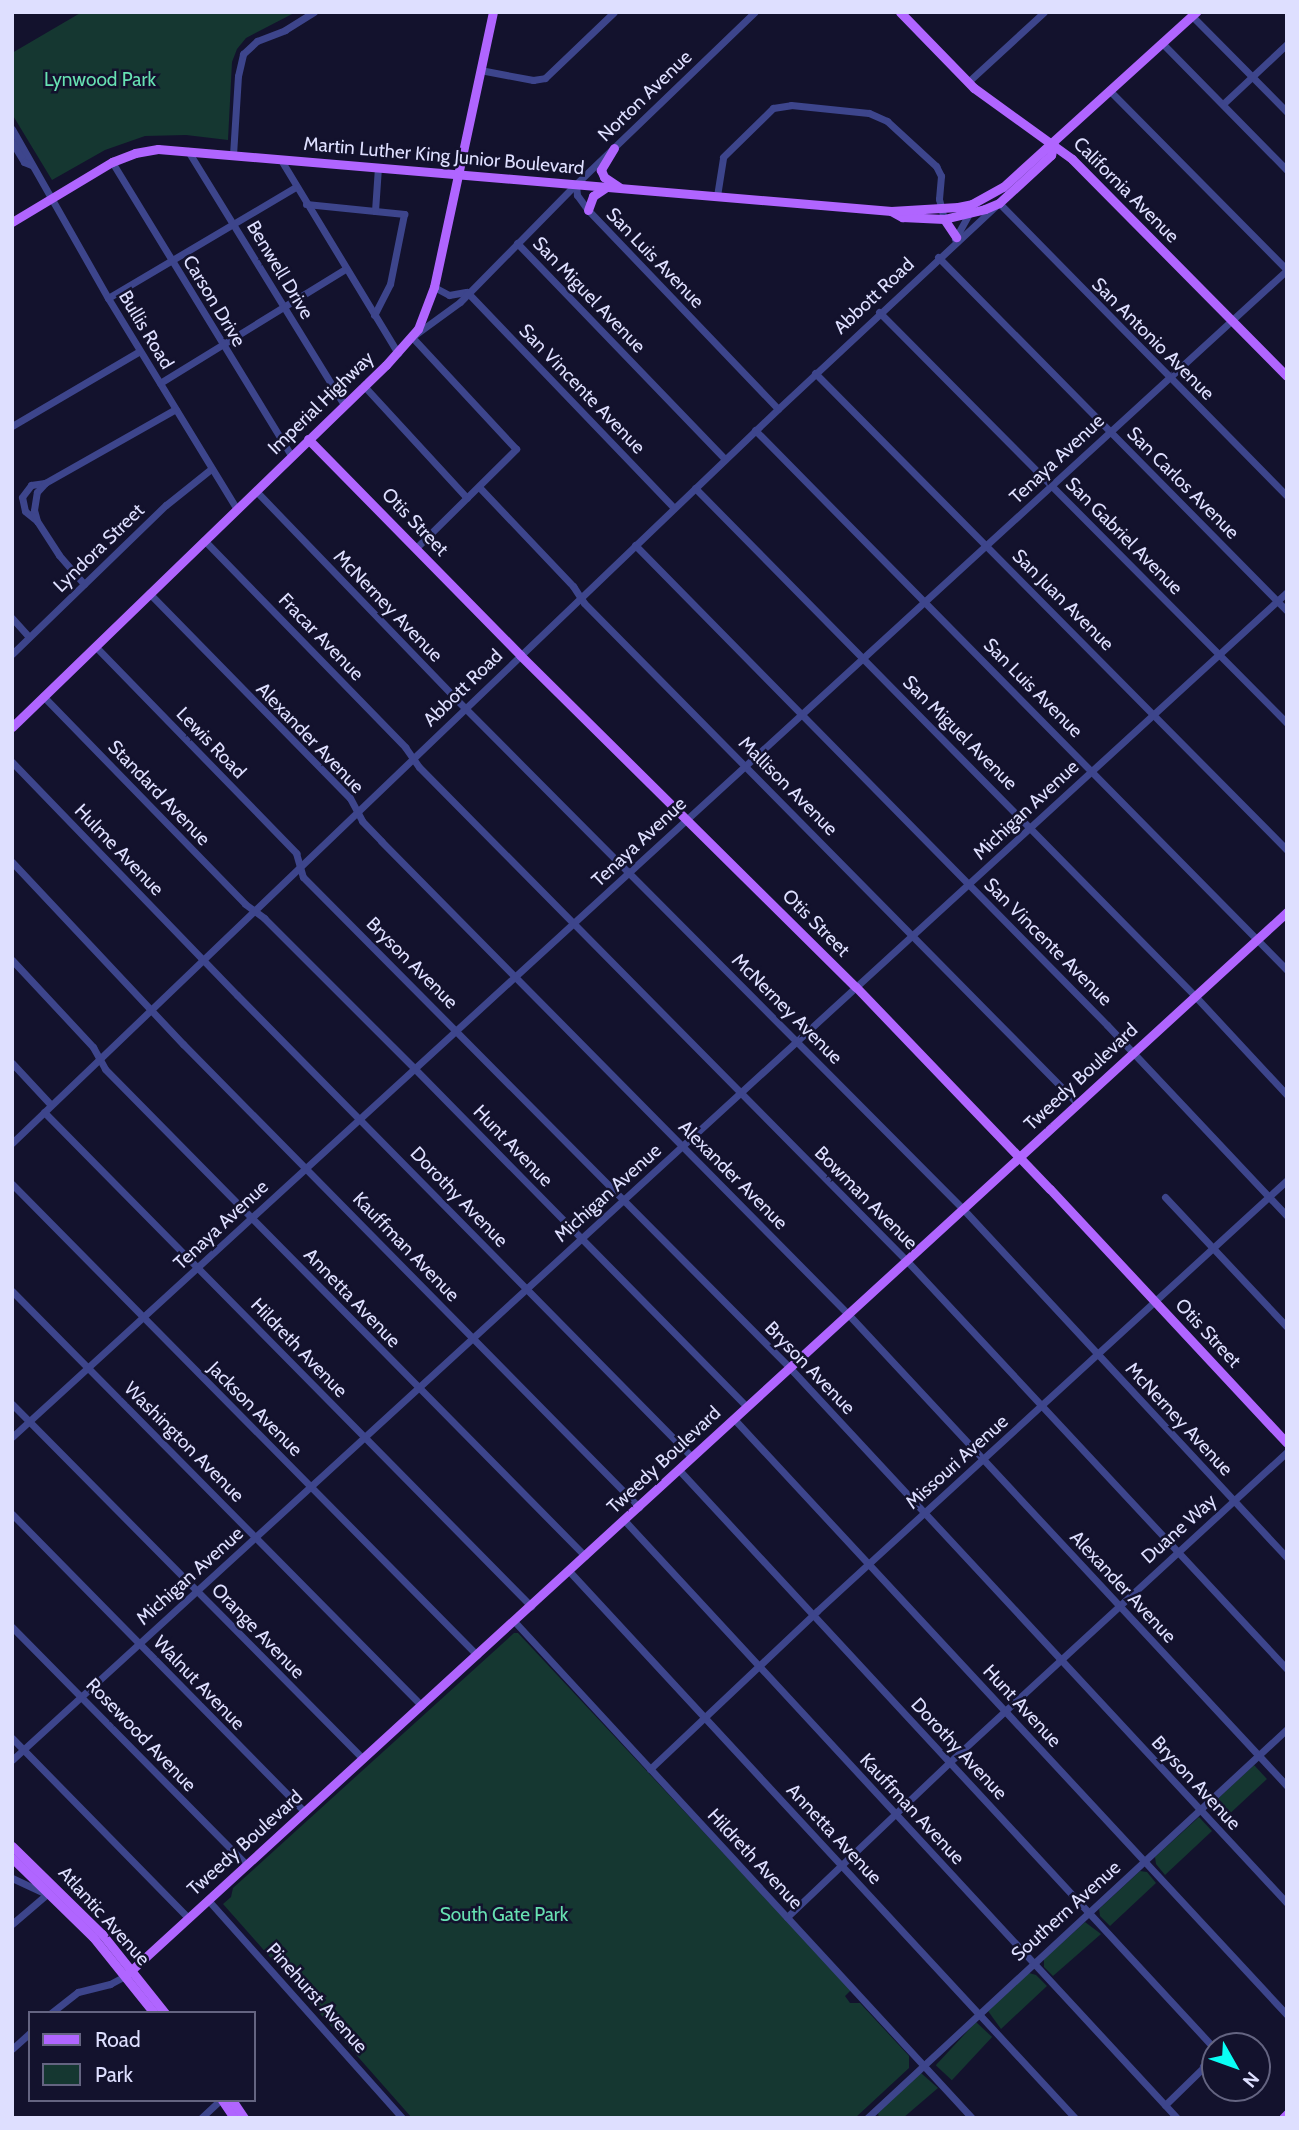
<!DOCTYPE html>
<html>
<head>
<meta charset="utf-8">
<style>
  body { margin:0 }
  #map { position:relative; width:1299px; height:2130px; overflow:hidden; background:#13122d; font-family:Cabin,sans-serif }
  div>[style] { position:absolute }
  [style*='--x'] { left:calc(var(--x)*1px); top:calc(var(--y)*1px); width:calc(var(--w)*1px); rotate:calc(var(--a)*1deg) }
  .green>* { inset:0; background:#153731; transform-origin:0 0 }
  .minor>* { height:7px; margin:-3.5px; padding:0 3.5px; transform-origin:3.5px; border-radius:3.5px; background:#3d458c }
  .major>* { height:9px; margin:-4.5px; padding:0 4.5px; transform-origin:4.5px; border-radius:4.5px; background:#b065ff }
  span { translate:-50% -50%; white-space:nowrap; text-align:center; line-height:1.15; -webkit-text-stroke:5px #13122d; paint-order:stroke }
  .park-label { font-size:19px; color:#67e1b2 }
  .street-label { font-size:19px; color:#dedfff }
  .frame { position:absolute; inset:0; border:14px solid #dedfff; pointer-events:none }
  .legend { position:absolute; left:28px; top:2011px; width:228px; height:91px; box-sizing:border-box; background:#13122d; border:2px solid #646481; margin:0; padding:9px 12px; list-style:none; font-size:21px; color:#dedfff }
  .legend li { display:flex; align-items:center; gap:14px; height:35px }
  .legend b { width:35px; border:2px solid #646481 }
  .north { position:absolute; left:1201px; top:2032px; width:70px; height:70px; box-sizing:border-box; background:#13122d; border:2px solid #646481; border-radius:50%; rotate:130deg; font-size:19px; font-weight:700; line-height:28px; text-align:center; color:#dedfff }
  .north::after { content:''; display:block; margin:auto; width:24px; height:32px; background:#0afef5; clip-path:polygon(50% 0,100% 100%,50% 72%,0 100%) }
</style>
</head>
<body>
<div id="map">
  <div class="green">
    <i style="clip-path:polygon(82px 12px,296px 12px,246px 38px,237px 49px,232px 62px,228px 140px,186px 135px,145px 136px,105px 150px,52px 180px,12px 114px,12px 53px)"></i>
    <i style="clip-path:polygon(514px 1633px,518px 1633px,851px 1990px,845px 1996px,850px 2003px,860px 2003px,909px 2056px,909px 2068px,855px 2118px,412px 2118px,223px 1904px,231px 1897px,233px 1888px)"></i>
    <i style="left:1254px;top:1765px;width:19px;height:61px;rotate:47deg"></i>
    <i style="clip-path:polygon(1199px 1817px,1212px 1831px,1165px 1875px,1156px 1864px,1155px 1857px)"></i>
    <i style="clip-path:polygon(1140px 1871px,1147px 1872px,1156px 1883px,1110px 1926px,1100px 1916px,1099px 1909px)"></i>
    <i style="clip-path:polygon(1085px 1922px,1101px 1934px,1053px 1976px,1044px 1967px,1044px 1959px)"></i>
    <i style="clip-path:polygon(1029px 1973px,1036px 1975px,1047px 1986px,1001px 2029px,988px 2011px)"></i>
    <i style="left:976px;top:2022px;width:22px;height:59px;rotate:43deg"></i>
    <i style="clip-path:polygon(921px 2073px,938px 2088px,903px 2118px,879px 2118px,878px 2113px)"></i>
  </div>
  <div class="minor">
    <i style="--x:1192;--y:16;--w:135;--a:45.3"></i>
    <i style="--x:1163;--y:44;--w:177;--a:45.5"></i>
    <i style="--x:480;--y:70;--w:54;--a:10.7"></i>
    <i style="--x:533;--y:80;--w:12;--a:-9"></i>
    <i style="--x:545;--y:78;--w:95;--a:-43.7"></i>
    <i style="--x:968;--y:82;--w:103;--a:-42.6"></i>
    <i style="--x:1111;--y:92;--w:250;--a:45.3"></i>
    <i style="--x:1223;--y:104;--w:88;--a:-43.2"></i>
    <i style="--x:12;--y:129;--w:194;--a:60.4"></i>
    <i style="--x:108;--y:298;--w:247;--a:58.6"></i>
    <i style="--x:12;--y:142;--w:23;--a:59"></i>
    <i style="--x:24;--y:162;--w:8;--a:23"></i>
    <i style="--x:188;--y:151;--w:298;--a:58.4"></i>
    <i style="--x:233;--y:155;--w:79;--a:-86.4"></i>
    <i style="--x:238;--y:76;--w:23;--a:-77"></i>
    <i style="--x:243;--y:54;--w:19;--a:-43"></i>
    <i style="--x:257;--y:41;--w:30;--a:-21"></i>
    <i style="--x:285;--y:30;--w:34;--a:-32"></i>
    <i style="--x:281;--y:160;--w:226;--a:58.8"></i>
    <i style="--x:112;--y:162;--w:343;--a:58.6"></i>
    <i style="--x:576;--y:184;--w:11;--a:85"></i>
    <i style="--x:577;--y:195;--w:19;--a:54"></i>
    <i style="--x:588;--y:210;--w:275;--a:46.3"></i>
    <i style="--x:717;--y:196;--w:39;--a:-81"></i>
    <i style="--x:723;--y:157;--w:70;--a:-44.4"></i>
    <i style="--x:773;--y:108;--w:18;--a:-9"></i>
    <i style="--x:791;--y:105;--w:78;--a:5.9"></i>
    <i style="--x:869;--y:113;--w:20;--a:24"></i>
    <i style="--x:887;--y:121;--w:67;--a:42.6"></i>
    <i style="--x:936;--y:166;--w:11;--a:63"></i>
    <i style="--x:941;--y:176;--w:23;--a:95"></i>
    <i style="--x:939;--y:199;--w:21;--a:76"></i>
    <i style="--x:306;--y:204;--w:99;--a:5.8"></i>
    <i style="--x:404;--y:214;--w:71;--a:101.3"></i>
    <i style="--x:390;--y:284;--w:35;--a:117"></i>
    <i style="--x:375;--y:211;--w:44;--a:-86.1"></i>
    <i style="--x:955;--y:239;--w:33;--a:-61"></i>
    <i style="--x:517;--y:243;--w:300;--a:46.1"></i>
    <i style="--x:938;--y:257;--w:497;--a:45.4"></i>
    <i style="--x:434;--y:287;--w:17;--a:28"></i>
    <i style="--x:449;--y:295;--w:17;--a:-10"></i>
    <i style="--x:467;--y:292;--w:299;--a:46.2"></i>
    <i style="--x:108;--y:298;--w:218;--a:-30.6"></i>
    <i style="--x:879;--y:312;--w:579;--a:45.21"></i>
    <i style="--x:815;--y:373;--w:671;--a:45.3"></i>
    <i style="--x:160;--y:383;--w:217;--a:-31.6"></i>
    <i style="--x:364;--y:386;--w:152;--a:47.4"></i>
    <i style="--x:12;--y:426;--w:148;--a:-30.4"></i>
    <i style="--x:755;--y:430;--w:758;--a:45.43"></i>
    <i style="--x:479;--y:487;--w:137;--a:46.5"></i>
    <i style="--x:573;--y:586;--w:20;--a:57"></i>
    <i style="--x:584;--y:603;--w:704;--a:45.4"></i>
    <i style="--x:695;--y:488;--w:713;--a:45.45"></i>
    <i style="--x:1195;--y:996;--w:135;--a:47.1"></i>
    <i style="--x:256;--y:491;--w:287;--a:46.1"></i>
    <i style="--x:455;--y:698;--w:721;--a:45.17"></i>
    <i style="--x:963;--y:1209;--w:476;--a:47.1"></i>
    <i style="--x:36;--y:520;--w:14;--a:-141"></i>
    <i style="--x:25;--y:511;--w:14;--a:-102"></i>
    <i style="--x:22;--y:497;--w:15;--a:-53"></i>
    <i style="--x:31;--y:485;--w:14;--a:-8"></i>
    <i style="--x:204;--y:540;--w:289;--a:45.8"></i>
    <i style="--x:405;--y:747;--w:24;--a:55"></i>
    <i style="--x:419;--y:767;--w:694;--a:45.35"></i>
    <i style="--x:907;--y:1261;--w:558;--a:47.04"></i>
    <i style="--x:635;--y:545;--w:673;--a:45.48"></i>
    <i style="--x:1107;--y:1025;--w:262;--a:46.7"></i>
    <i style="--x:416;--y:548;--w:141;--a:-44.7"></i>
    <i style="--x:516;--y:449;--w:153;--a:-132.9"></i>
    <i style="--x:412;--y:337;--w:59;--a:-36.1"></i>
    <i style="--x:460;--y:302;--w:165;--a:-45.5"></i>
    <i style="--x:576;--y:184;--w:248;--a:-43.9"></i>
    <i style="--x:84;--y:584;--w:38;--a:-131"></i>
    <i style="--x:59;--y:555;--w:40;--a:-122.9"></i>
    <i style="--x:37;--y:521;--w:11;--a:-105"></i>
    <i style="--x:34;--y:510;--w:18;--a:-81"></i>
    <i style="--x:37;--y:492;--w:12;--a:-48"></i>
    <i style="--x:45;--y:483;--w:150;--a:-29.5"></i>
    <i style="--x:149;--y:593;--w:287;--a:45.6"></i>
    <i style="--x:350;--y:798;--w:26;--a:62"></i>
    <i style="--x:362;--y:821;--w:28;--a:46"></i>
    <i style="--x:381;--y:841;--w:665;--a:45.37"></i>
    <i style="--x:848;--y:1314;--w:645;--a:47.07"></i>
    <i style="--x:12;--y:618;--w:25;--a:48"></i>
    <i style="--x:95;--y:646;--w:289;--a:45.8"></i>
    <i style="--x:296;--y:853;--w:25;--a:74"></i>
    <i style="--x:303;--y:877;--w:692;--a:45.23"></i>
    <i style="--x:790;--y:1368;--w:730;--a:47.11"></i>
    <i style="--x:12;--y:654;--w:214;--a:-44.1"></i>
    <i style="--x:166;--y:505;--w:58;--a:-38.7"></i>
    <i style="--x:43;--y:696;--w:290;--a:45.8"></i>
    <i style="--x:245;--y:904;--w:24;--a:36"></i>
    <i style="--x:264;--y:918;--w:214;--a:45"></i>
    <i style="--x:415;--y:1069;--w:474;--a:45.5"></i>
    <i style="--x:12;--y:762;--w:324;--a:46"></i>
    <i style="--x:237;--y:995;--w:648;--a:45.44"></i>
    <i style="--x:12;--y:862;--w:250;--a:46.8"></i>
    <i style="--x:183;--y:1044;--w:650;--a:45.44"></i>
    <i style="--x:12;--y:960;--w:119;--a:47"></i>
    <i style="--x:93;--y:1047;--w:25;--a:61"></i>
    <i style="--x:105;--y:1069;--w:684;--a:45.41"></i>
    <i style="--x:12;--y:1063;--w:57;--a:47.1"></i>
    <i style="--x:44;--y:1112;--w:694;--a:45.41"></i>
    <i style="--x:12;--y:1143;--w:1061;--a:-43.78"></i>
    <i style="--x:778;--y:409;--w:302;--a:-43"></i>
    <i style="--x:999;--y:203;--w:411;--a:45.5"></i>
    <i style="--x:12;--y:1184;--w:662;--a:45.37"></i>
    <i style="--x:1165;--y:1197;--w:178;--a:46.8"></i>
    <i style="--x:12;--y:1291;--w:583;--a:45.35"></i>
    <i style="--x:12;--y:1404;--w:499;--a:45.3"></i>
    <i style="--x:734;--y:1419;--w:813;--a:47.14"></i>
    <i style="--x:12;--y:1437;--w:1728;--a:-42.47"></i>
    <i style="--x:679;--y:1470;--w:789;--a:47.21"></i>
    <i style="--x:12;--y:1514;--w:418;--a:45.5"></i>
    <i style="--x:624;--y:1520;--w:815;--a:47.24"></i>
    <i style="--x:569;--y:1571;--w:745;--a:47.23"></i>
    <i style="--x:514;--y:1621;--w:676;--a:47.34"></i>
    <i style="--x:12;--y:1627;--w:334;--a:45.4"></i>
    <i style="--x:12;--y:1738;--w:252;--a:45.6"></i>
    <i style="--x:12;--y:1760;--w:1729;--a:-42.49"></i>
    <i style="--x:650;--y:1769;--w:230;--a:-43.4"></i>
    <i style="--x:817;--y:1611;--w:638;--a:-42.52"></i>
    <i style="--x:12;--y:1878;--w:38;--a:25"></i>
    <i style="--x:208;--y:1900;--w:292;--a:48.3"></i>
    <i style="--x:787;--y:1917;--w:231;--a:-43.6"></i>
    <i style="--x:954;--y:1758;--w:452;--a:-42.6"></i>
    <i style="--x:12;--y:1924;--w:46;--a:-40.6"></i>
    <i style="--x:51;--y:2013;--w:34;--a:-38"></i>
    <i style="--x:78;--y:1992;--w:33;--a:-14"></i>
    <i style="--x:110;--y:1984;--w:17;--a:-28"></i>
    <i style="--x:12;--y:2049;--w:24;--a:-42"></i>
    <i style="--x:1203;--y:2066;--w:15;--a:-37"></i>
    <i style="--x:1165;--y:2105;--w:59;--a:-44.3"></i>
    <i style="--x:201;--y:2118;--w:26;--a:-43"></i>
    <i style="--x:867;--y:2118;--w:572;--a:-42.81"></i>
  </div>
  <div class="major">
    <i style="--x:900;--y:12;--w:106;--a:45.8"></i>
    <i style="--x:974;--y:88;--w:121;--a:35.9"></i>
    <i style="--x:1072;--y:159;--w:305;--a:45.3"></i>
    <i style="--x:614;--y:148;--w:26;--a:121"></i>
    <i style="--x:601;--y:170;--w:8;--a:67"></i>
    <i style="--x:604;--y:177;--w:18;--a:34"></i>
    <i style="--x:588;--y:210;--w:15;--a:-70"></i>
    <i style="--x:593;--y:196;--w:14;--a:-34"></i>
    <i style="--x:891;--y:211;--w:13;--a:29"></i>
    <i style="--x:902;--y:217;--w:42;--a:2.7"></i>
    <i style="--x:944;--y:219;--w:42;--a:-13.7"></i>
    <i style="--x:985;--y:209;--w:15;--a:-23"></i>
    <i style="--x:999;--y:203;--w:71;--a:-42.7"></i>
    <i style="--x:1051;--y:155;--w:11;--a:-75"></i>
    <i style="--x:944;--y:219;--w:22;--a:56"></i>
    <i style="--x:12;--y:222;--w:117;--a:-31"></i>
    <i style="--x:112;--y:162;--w:25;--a:-21"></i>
    <i style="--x:135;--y:153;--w:23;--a:-10"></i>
    <i style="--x:158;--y:149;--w:736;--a:4.83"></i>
    <i style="--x:891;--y:211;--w:67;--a:-3.4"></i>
    <i style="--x:958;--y:207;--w:14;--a:-12"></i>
    <i style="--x:972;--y:204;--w:35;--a:-29"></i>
    <i style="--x:1003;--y:187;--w:261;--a:-42.2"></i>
    <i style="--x:308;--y:439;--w:303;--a:45.5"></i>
    <i style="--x:520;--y:655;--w:472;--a:44.7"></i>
    <i style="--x:856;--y:987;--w:280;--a:46.2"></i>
    <i style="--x:1050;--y:1189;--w:347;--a:47"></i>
    <i style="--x:12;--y:727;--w:520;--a:-44.07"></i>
    <i style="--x:386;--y:365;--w:48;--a:-48.4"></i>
    <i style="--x:418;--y:329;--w:45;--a:-69.1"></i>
    <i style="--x:434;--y:287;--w:281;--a:-77.9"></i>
    <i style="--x:12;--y:1846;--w:126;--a:44.4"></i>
    <i style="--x:102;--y:1934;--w:101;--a:51.4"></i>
    <i style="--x:12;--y:1858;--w:113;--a:44.3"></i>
    <i style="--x:93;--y:1937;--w:97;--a:51.2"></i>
    <i style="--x:125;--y:1976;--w:1576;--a:-42.48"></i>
    <i style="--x:222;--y:2100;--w:22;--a:56"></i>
    <i style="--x:232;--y:2100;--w:22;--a:56"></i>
    <i style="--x:1283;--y:2118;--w:6;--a:-45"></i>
  </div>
  <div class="park-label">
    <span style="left:100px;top:80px">Lynwood Park</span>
    <span style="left:504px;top:1915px">South Gate Park</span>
  </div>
  <div class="street-label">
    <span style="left:645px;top:96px;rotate:-44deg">Norton Avenue</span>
    <span style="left:444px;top:156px;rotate:5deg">Martin Luther King Junior Boulevard</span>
    <span style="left:1126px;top:190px;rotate:45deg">California Avenue</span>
    <span style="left:655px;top:258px;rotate:46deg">San Luis Avenue</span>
    <span style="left:280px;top:270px;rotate:59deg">Benwell Drive</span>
    <span style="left:589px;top:295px;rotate:46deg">San Miguel Avenue</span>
    <span style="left:874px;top:296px;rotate:-43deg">Abbott Road</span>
    <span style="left:214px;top:301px;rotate:59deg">Carson Drive</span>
    <span style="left:146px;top:330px;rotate:59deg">Bullis Road</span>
    <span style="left:1153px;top:339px;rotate:45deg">San Antonio Avenue</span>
    <span style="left:582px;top:389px;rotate:46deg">San Vincente Avenue</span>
    <span style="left:321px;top:403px;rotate:-44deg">Imperial Highway</span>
    <span style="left:1057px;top:459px;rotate:-43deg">Tenaya Avenue</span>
    <span style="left:1183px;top:483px;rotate:45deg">San Carlos Avenue</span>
    <span style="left:415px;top:522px;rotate:46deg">Otis Street</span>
    <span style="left:1124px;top:536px;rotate:45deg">San Gabriel Avenue</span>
    <span style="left:99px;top:548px;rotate:-44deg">Lyndora Street</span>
    <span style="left:1063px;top:600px;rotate:45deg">San Juan Avenue</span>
    <span style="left:388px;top:606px;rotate:46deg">McNerney Avenue</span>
    <span style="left:321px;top:637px;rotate:46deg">Fracar Avenue</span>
    <span style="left:463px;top:688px;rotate:-44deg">Abbott Road</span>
    <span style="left:1033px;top:688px;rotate:45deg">San Luis Avenue</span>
    <span style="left:960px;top:733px;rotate:45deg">San Miguel Avenue</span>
    <span style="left:310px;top:738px;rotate:46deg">Alexander Avenue</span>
    <span style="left:211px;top:743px;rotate:46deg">Lewis Road</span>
    <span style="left:788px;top:786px;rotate:45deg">Mallison Avenue</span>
    <span style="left:159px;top:793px;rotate:46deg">Standard Avenue</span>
    <span style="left:1026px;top:810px;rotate:-43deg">Michigan Avenue</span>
    <span style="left:639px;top:842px;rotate:-43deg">Tenaya Avenue</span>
    <span style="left:119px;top:850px;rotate:46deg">Hulme Avenue</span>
    <span style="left:816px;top:923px;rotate:45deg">Otis Street</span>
    <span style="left:1048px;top:942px;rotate:45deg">San Vincente Avenue</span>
    <span style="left:412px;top:963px;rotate:45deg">Bryson Avenue</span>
    <span style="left:787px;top:1009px;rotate:45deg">McNerney Avenue</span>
    <span style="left:1081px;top:1077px;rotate:-43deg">Tweedy Boulevard</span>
    <span style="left:513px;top:1146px;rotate:46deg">Hunt Avenue</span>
    <span style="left:733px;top:1175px;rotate:45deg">Alexander Avenue</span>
    <span style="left:608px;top:1193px;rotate:-42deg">Michigan Avenue</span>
    <span style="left:459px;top:1197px;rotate:46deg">Dorothy Avenue</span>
    <span style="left:866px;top:1198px;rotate:45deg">Bowman Avenue</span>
    <span style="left:221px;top:1225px;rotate:-43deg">Tenaya Avenue</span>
    <span style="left:406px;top:1247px;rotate:46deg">Kauffman Avenue</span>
    <span style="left:352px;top:1298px;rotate:46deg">Annetta Avenue</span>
    <span style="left:1208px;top:1333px;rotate:47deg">Otis Street</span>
    <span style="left:299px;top:1348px;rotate:46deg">Hildreth Avenue</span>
    <span style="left:810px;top:1368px;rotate:46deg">Bryson Avenue</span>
    <span style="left:255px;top:1409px;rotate:45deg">Jackson Avenue</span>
    <span style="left:1179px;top:1419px;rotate:47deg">McNerney Avenue</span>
    <span style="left:184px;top:1442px;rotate:45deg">Washington Avenue</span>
    <span style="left:664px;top:1460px;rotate:-43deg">Tweedy Boulevard</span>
    <span style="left:957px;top:1462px;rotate:-42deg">Missouri Avenue</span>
    <span style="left:1179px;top:1529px;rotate:-42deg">Duane Way</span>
    <span style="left:190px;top:1576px;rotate:-42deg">Michigan Avenue</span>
    <span style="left:1123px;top:1587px;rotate:47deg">Alexander Avenue</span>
    <span style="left:258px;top:1631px;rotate:46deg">Orange Avenue</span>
    <span style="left:199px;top:1683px;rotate:46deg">Walnut Avenue</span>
    <span style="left:1022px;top:1706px;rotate:47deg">Hunt Avenue</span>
    <span style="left:141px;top:1735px;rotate:46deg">Rosewood Avenue</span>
    <span style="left:959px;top:1749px;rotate:47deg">Dorothy Avenue</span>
    <span style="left:1196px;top:1783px;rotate:47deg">Bryson Avenue</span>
    <span style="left:912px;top:1809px;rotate:47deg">Kauffman Avenue</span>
    <span style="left:834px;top:1834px;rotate:47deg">Annetta Avenue</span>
    <span style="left:245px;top:1843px;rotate:-42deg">Tweedy Boulevard</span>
    <span style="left:755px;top:1859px;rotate:47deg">Hildreth Avenue</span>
    <span style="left:1066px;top:1911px;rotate:-42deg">Southern Avenue</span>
    <span style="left:104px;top:1916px;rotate:48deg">Atlantic Avenue</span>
    <span style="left:317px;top:1998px;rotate:48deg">Pinehurst Avenue</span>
  </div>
  <div class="frame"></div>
  <ul class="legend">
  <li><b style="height:9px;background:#b065ff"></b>Road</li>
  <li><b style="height:19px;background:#153731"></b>Park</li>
  </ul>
  <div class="north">N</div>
</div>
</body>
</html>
